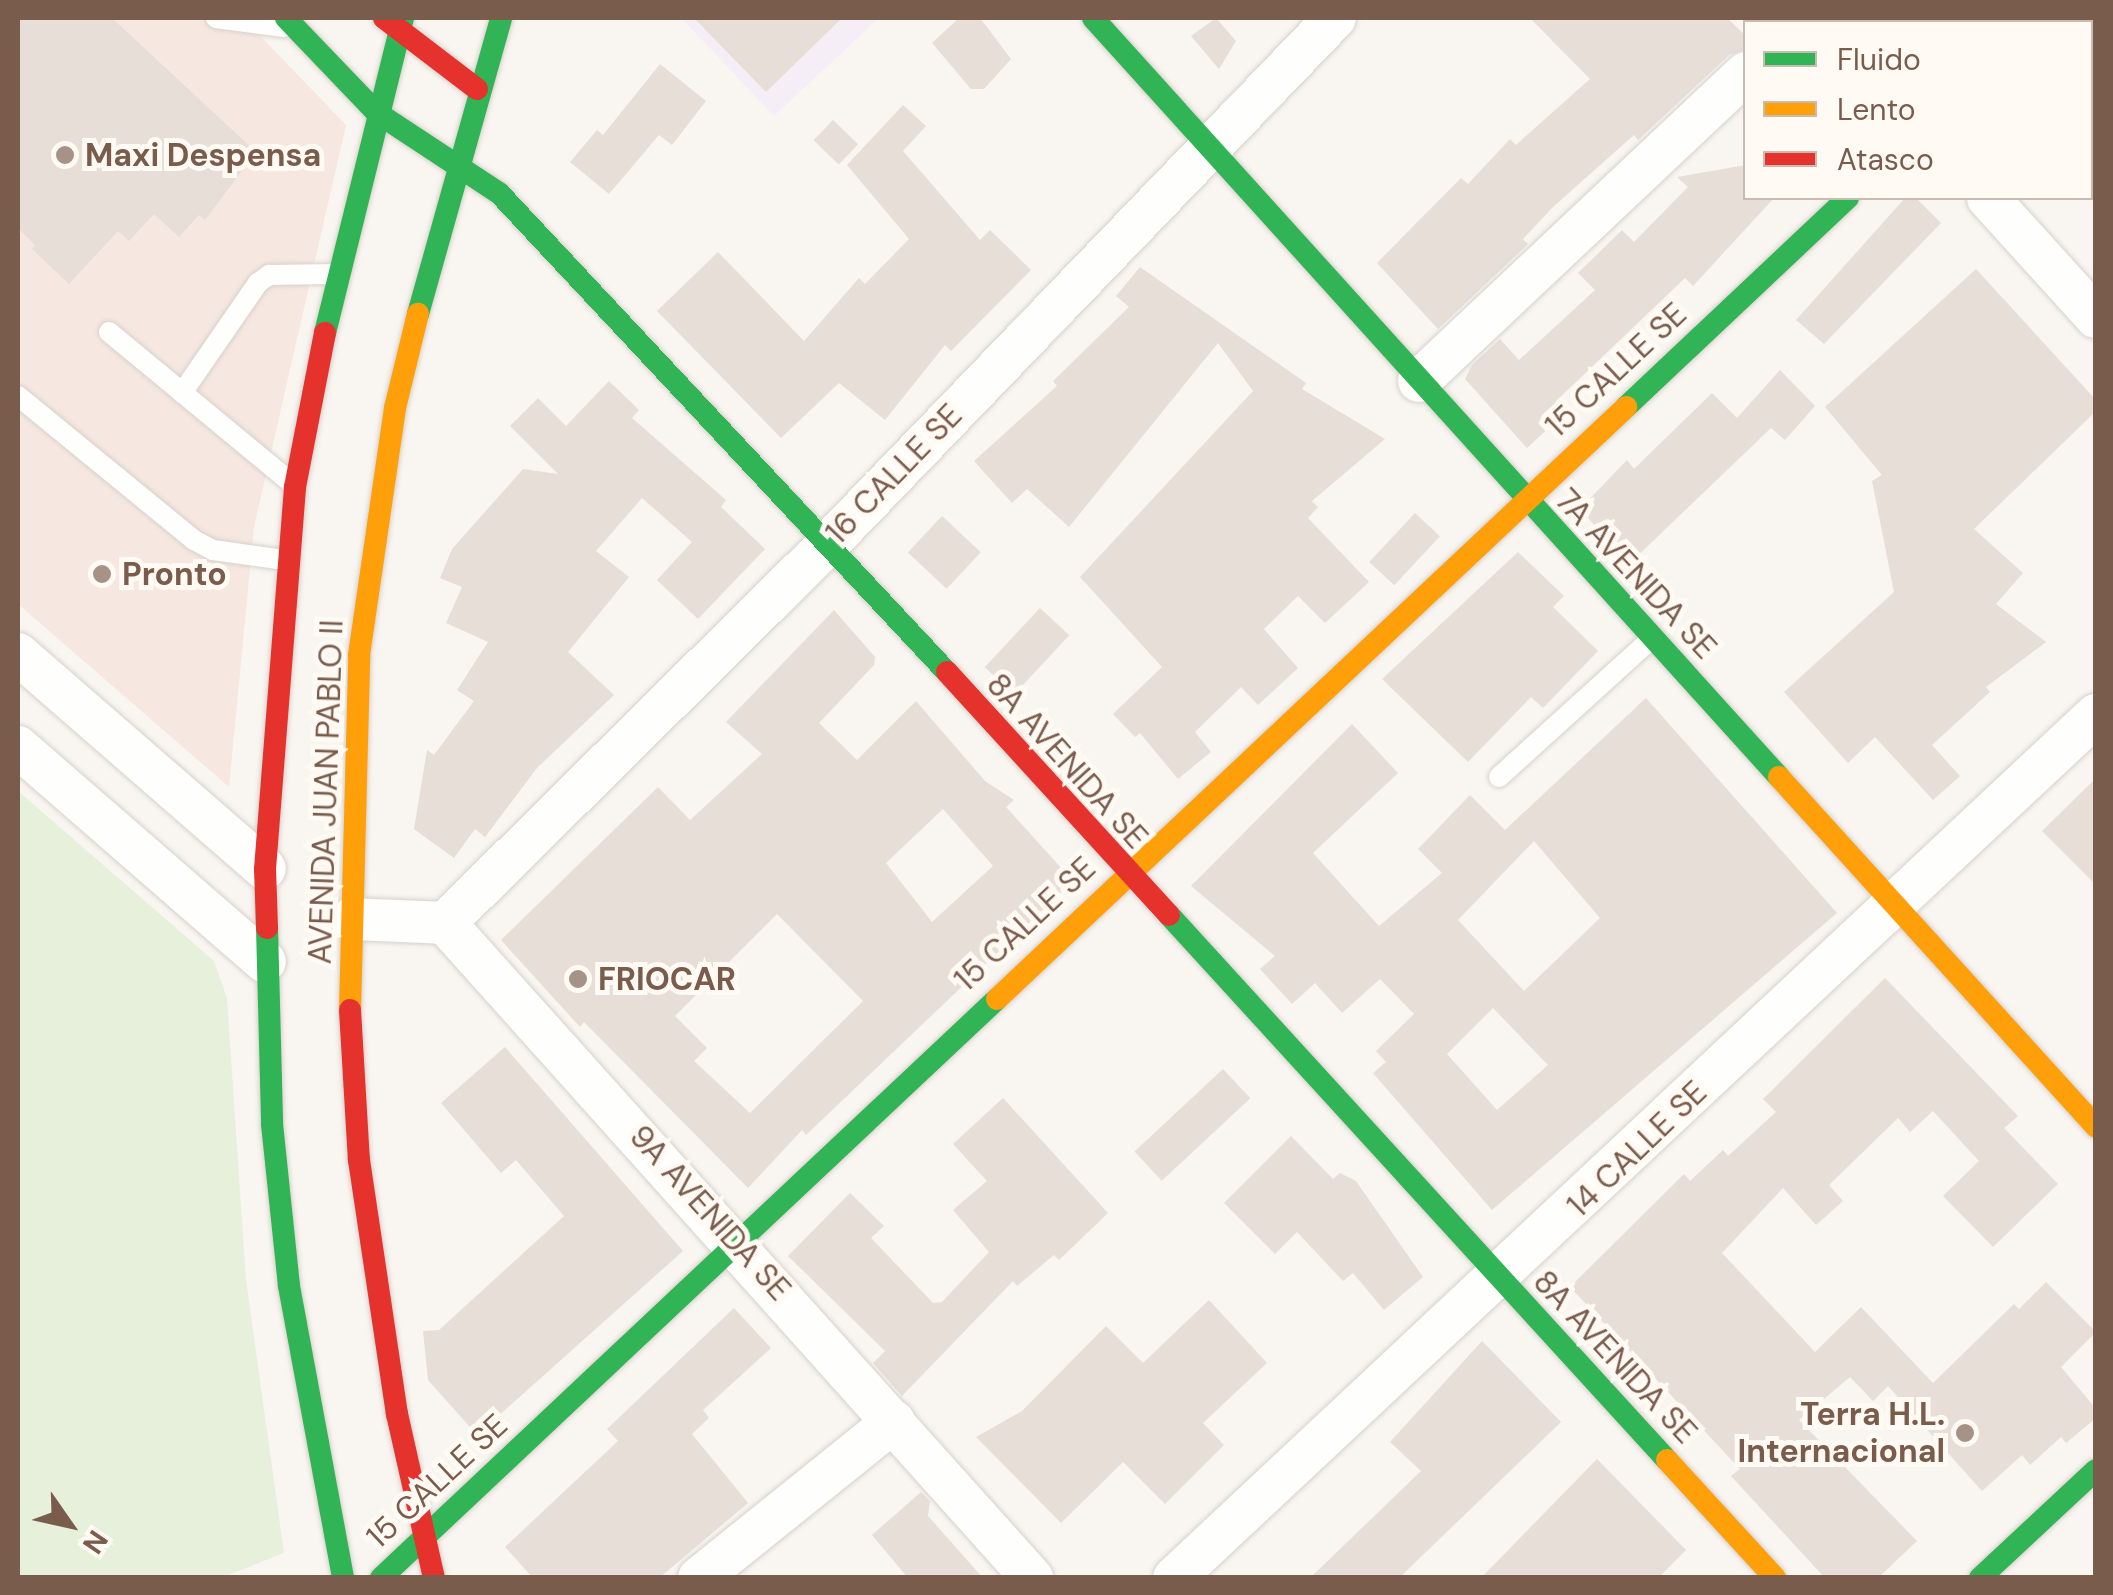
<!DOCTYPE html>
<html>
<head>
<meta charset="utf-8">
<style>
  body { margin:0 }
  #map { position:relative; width:2113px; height:1595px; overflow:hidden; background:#f9f5f0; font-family:"DM Sans",sans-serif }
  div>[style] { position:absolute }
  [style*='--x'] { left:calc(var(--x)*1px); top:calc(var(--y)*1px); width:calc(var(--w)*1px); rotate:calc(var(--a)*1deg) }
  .commercial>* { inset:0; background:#f6e8e1 }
  .education>* { inset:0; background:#f6eef6 }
  .green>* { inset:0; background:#e7f0db }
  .building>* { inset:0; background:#e6ded7; transform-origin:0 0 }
  .roads { filter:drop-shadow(0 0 2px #d7d1cb) drop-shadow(0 0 2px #d7d1cb) }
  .lane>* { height:20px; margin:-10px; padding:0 10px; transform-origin:10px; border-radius:10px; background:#fefefd }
  .street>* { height:42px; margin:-21px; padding:0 21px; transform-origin:21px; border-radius:21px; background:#fefefd }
  .fast>* { height:22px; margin:-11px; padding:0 11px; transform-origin:11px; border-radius:11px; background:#30b455 }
  .slow>* { height:22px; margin:-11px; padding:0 11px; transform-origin:11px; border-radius:11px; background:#ff9f0a }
  .jam>* { height:22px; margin:-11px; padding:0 11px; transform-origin:11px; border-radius:11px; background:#e5322d }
  .dots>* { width:28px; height:28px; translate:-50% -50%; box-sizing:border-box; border:5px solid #fffaf3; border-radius:50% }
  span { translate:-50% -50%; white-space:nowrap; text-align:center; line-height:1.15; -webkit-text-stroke:10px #fffaf3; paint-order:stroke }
  .poi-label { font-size:32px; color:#7a5c4d; font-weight:700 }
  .left { translate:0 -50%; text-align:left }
  .right { translate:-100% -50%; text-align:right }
  .street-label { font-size:32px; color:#7a5c4d }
  .frame { position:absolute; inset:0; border:20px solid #7a5c4d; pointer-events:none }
  .legend { position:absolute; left:1743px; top:20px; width:350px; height:180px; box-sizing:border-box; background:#fffaf3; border:2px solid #cabbb1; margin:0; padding:12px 18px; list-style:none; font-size:30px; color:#7a5c4d }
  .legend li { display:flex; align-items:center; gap:20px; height:50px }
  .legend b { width:50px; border:2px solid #cabbb1 }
  .north { position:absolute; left:20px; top:1475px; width:100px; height:100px; -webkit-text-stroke:8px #fffaf3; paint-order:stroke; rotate:124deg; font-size:28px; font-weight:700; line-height:40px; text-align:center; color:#7a5c4d }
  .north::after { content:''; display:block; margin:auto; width:35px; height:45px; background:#7a5c4d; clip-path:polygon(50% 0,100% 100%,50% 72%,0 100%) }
</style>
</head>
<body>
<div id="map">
  <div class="commercial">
    <i style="clip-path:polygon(18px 18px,243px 18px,346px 125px,254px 527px,229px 787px,18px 604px)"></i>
  </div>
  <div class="education">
    <i style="clip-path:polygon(681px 18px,879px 18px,774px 116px)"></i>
  </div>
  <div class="green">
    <i style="clip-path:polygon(18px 791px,214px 961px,227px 999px,246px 1280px,284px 1553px,223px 1577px,18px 1577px)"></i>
  </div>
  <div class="building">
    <i style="clip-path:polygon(18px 18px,112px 18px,256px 152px,205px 220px,199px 215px,179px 237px,154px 214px,129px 241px,118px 231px,69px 284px,32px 249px,35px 245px,18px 228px)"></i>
    <i style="clip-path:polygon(694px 18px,842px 18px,766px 92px)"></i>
    <i style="clip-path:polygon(959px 18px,980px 18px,1011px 59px,984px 89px,971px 89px,932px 43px)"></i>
    <i style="clip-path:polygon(1216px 18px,1236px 41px,1219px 69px,1191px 36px)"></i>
    <i style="clip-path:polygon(1530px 18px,1727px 18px,1746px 36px,1746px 49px,1729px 55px,1638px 140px,1634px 135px,1553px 207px,1523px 239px,1528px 244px,1438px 329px,1377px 263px,1461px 178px,1468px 184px,1510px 139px,1516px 145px,1590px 79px)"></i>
    <i style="clip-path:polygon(660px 64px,706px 101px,672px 145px,659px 135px,609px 194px,570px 162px,597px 130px,603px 135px)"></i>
    <i style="clip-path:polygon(903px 105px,926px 126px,903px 151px,980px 240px,990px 230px,1031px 270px,951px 351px,945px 345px,885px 420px,839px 383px,781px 438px,657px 311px,718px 252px,804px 341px,859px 278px,865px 284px,909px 239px,847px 165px)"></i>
    <i style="left:833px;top:120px;width:35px;height:28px;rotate:44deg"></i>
    <i style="clip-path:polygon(1746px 165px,1746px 198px,1774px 198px,1693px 286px,1685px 278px,1556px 401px,1566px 412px,1527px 448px,1465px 379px,1472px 365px,1500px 339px,1519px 360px,1595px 290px,1578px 273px,1622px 230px,1634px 242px,1688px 187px,1677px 177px)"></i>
    <i style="clip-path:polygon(1905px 198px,1916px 198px,1941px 223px,1824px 344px,1796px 320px)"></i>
    <i style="clip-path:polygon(1140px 267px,1306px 383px,1302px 389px,1385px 439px,1312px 501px,1318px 507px,1308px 518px,1369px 582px,1325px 623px,1298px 596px,1264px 629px,1298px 668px,1258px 705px,1241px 687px,1195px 732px,1211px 752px,1178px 779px,1140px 733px,1135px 737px,1113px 714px,1162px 667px,1080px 577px,1253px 391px,1218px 343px,1069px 527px,1027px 489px,1012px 503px,974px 461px,1057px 386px,1053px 381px,1129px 307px,1116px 296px)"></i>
    <i style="clip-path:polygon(1976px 269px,2096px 400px,2096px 411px,1974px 529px,2023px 573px,1996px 604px,2046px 642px,1986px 687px,1990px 692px,1932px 745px,1960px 776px,1933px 800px,1875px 737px,1848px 763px,1784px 692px,1894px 592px,1872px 481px,1882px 475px,1825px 407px)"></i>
    <i style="clip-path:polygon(1780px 370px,1815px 406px,1785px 440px,1771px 428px,1629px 564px,1580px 509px,1627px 460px,1634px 469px,1712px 393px,1737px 418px)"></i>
    <i style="clip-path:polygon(609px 381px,639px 410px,632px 418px,726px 500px,721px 507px,765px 549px,698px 619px,657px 580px,692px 542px,642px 498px,596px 551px,629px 577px,568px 652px,614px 695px,537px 768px,485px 837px,475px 829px,454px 858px,414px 829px,427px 750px,434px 755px,474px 701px,457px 690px,488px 642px,446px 623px,462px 587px,440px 578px,452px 549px,523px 469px,558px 474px,510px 426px,538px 398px,566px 426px)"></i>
    <i style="left:1415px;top:513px;width:34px;height:67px;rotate:43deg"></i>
    <i style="left:942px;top:516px;width:53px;height:50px;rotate:43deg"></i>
    <i style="clip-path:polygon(1518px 552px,1564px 596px,1553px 607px,1598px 651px,1543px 708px,1531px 697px,1468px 762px,1382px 679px)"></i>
    <i style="left:1040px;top:608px;width:40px;height:81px;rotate:43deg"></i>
    <i style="clip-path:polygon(evenodd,834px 610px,875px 657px,874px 665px,819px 723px,857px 760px,916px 701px,985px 781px,1014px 800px,1006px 807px,1073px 881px,806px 1135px,802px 1130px,748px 1188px,584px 1022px,580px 1027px,501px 940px,658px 787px,690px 820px,762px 754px,726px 722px,834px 610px,943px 809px,993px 866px,932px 922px,886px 863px,943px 809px,834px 610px,777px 914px,863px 1001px,750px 1113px,694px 1061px,707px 1048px,675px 1016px,777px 914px)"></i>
    <i style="clip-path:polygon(evenodd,1646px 698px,1837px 913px,1492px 1210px,1373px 1073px,1386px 1062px,1376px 1051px,1414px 1014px,1380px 979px,1342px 1013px,1315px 983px,1292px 1004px,1260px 969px,1275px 956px,1191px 886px,1352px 724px,1398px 773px,1313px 853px,1379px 926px,1442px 873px,1418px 849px,1470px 795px,1505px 830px,1646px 698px,1534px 841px,1600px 918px,1524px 991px,1458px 920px,1534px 841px,1646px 698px,1493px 1008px,1548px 1065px,1497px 1110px,1447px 1054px,1493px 1008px)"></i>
    <i style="clip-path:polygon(2096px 778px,2096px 885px,2042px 831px)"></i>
    <i style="clip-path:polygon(1885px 978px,2018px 1116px,2004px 1128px,2058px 1184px,1993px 1247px,1943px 1196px,1979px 1161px,1933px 1111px,1910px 1132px,1898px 1118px,1829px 1185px,1843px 1201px,1816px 1225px,1783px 1188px,1722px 1253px,1815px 1352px,1861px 1307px,1933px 1383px,2014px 1304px,2019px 1309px,2046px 1282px,2096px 1332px,2061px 1367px,2096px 1409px,2096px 1418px,2066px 1443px,2061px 1437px,2030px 1465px,2022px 1455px,1982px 1491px,1888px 1386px,1873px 1401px,1850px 1377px,1799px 1420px,1917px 1541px,1878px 1578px,1825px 1578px,1731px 1476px,1740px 1469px,1570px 1287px,1684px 1174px,1690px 1181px,1723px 1150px,1728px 1156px,1776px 1112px,1763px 1099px)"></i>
    <i style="clip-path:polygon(505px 1047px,683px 1251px,477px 1435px,428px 1380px,423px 1331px,439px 1330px,564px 1216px,516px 1160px,501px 1173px,441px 1103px)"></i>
    <i style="left:1223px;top:1069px;width:40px;height:121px;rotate:47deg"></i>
    <i style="clip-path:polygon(1003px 1098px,1108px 1213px,1059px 1260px,1054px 1255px,1017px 1286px,1013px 1281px,902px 1396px,873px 1363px,885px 1351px,788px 1256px,850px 1193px,884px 1226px,871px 1238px,933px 1303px,942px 1302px,989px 1252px,953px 1210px,987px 1181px,953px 1144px)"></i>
    <i style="clip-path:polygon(1291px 1136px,1333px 1179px,1340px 1173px,1356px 1181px,1423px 1277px,1384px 1310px,1353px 1273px,1343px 1281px,1297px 1232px,1275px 1254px,1224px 1203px)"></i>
    <i style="clip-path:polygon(1209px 1300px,1267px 1363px,1203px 1423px,1224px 1445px,1165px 1504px,1123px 1462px,1061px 1523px,976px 1437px,1022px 1411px,1106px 1326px,1143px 1363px)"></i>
    <i style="clip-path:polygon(734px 1308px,771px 1348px,703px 1410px,709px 1418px,692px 1434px,748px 1503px,659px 1578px,533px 1578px,505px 1547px,618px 1441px,607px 1429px)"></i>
    <i style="clip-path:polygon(1482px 1341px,1561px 1422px,1399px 1578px,1310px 1578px,1421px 1471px,1390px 1442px)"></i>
    <i style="clip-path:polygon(1597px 1459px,1686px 1550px,1658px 1578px,1481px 1578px)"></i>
    <i style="clip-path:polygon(921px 1492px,930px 1501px,928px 1516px,983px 1578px,908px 1578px,872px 1535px)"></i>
  </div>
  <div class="roads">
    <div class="lane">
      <i style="--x:216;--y:18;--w:68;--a:7.7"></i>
      <i style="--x:109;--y:332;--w:235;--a:39.6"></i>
      <i style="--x:182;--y:393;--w:134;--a:-55.4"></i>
      <i style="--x:258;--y:283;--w:14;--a:-36"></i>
      <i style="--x:269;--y:275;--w:65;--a:-0.9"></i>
      <i style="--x:18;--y:396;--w:227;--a:39.3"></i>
      <i style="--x:194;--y:540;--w:21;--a:28"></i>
      <i style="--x:213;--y:550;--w:73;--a:7.9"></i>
      <i style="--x:1499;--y:777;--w:205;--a:-42.2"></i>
    </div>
    <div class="street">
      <i style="--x:1823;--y:18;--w:6;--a:39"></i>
      <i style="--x:1988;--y:198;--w:161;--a:47.8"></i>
      <i style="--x:1419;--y:381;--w:449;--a:-43.3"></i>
      <i style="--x:18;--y:654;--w:327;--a:41"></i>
      <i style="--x:18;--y:747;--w:327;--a:41"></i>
      <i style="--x:351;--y:919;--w:94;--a:2.4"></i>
      <i style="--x:445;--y:923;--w:880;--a:48.13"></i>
      <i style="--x:445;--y:923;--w:540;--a:-44.7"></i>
      <i style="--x:829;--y:543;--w:729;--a:-46.06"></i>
      <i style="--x:699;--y:1578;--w:250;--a:-38.8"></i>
      <i style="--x:1174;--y:1578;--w:1263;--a:-43.11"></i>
    </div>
    <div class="fast">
      <i style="--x:286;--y:18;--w:130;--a:46.2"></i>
      <i style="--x:376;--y:112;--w:147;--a:33.4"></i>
      <i style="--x:499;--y:193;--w:656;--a:46.92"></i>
      <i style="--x:1093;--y:18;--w:1023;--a:47.89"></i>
      <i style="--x:2030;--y:22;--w:6;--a:-39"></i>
      <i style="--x:418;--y:314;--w:307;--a:-74.3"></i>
      <i style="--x:325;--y:333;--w:325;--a:-76.1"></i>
      <i style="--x:1626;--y:407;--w:305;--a:-43.3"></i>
      <i style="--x:1169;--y:915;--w:738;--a:47.58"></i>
      <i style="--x:267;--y:928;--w:196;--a:88.5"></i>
      <i style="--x:272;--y:1124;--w:163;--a:84"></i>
      <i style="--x:289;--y:1286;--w:297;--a:79.5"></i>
      <i style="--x:381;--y:1578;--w:845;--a:-43.23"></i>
      <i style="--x:1980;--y:1578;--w:158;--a:-43"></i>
    </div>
    <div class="slow">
      <i style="--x:1779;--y:777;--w:472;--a:47.8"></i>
      <i style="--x:997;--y:999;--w:864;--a:-43.26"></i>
      <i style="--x:350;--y:1010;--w:355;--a:-88.5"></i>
      <i style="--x:359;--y:655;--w:250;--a:-81.7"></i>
      <i style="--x:395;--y:408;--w:97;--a:-76.3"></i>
      <i style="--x:1667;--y:1460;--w:160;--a:47.5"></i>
    </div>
    <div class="jam">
      <i style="--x:384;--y:18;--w:117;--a:37.4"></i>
      <i style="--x:947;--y:672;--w:329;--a:47.6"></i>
      <i style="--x:267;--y:928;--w:59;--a:-91.9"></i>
      <i style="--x:265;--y:869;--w:383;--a:-85.5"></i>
      <i style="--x:295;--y:487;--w:157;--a:-79"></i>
      <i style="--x:350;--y:1010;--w:150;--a:86.6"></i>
      <i style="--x:359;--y:1160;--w:257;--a:81.5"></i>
      <i style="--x:397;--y:1414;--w:168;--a:77.3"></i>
    </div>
  </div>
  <div class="dots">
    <i style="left:65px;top:155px;background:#a69286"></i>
    <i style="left:102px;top:574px;background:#a69286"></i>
    <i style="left:578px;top:979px;background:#a69286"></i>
    <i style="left:1965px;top:1433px;background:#a69286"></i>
  </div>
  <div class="poi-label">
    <span class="left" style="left:85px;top:155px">Maxi Despensa</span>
    <span class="left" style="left:122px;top:574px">Pronto</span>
    <span class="left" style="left:598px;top:979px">FRIOCAR</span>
    <span class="right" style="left:1945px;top:1433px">Terra H.L.<br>Internacional</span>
  </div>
  <div class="street-label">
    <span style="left:1616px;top:370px;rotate:-43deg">15 CALLE SE</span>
    <span style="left:894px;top:474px;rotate:-46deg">16 CALLE SE</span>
    <span style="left:1636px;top:574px;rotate:47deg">7A AVENIDA SE</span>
    <span style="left:1067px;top:761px;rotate:48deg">8A AVENIDA SE</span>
    <span style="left:326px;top:792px;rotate:-88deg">AVENIDA JUAN PABLO II</span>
    <span style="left:1025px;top:924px;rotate:-43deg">15 CALLE SE</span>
    <span style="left:1637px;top:1149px;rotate:-44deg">14 CALLE SE</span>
    <span style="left:710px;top:1213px;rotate:48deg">9A AVENIDA SE</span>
    <span style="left:1615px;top:1357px;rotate:47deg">8A AVENIDA SE</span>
    <span style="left:437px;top:1481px;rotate:-43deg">15 CALLE SE</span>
  </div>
  <div class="frame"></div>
  <ul class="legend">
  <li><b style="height:12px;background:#30b455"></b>Fluido</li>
  <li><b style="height:12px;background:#ff9f0a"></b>Lento</li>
  <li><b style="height:12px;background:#e5322d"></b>Atasco</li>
  </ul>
  <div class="north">N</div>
</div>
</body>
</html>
